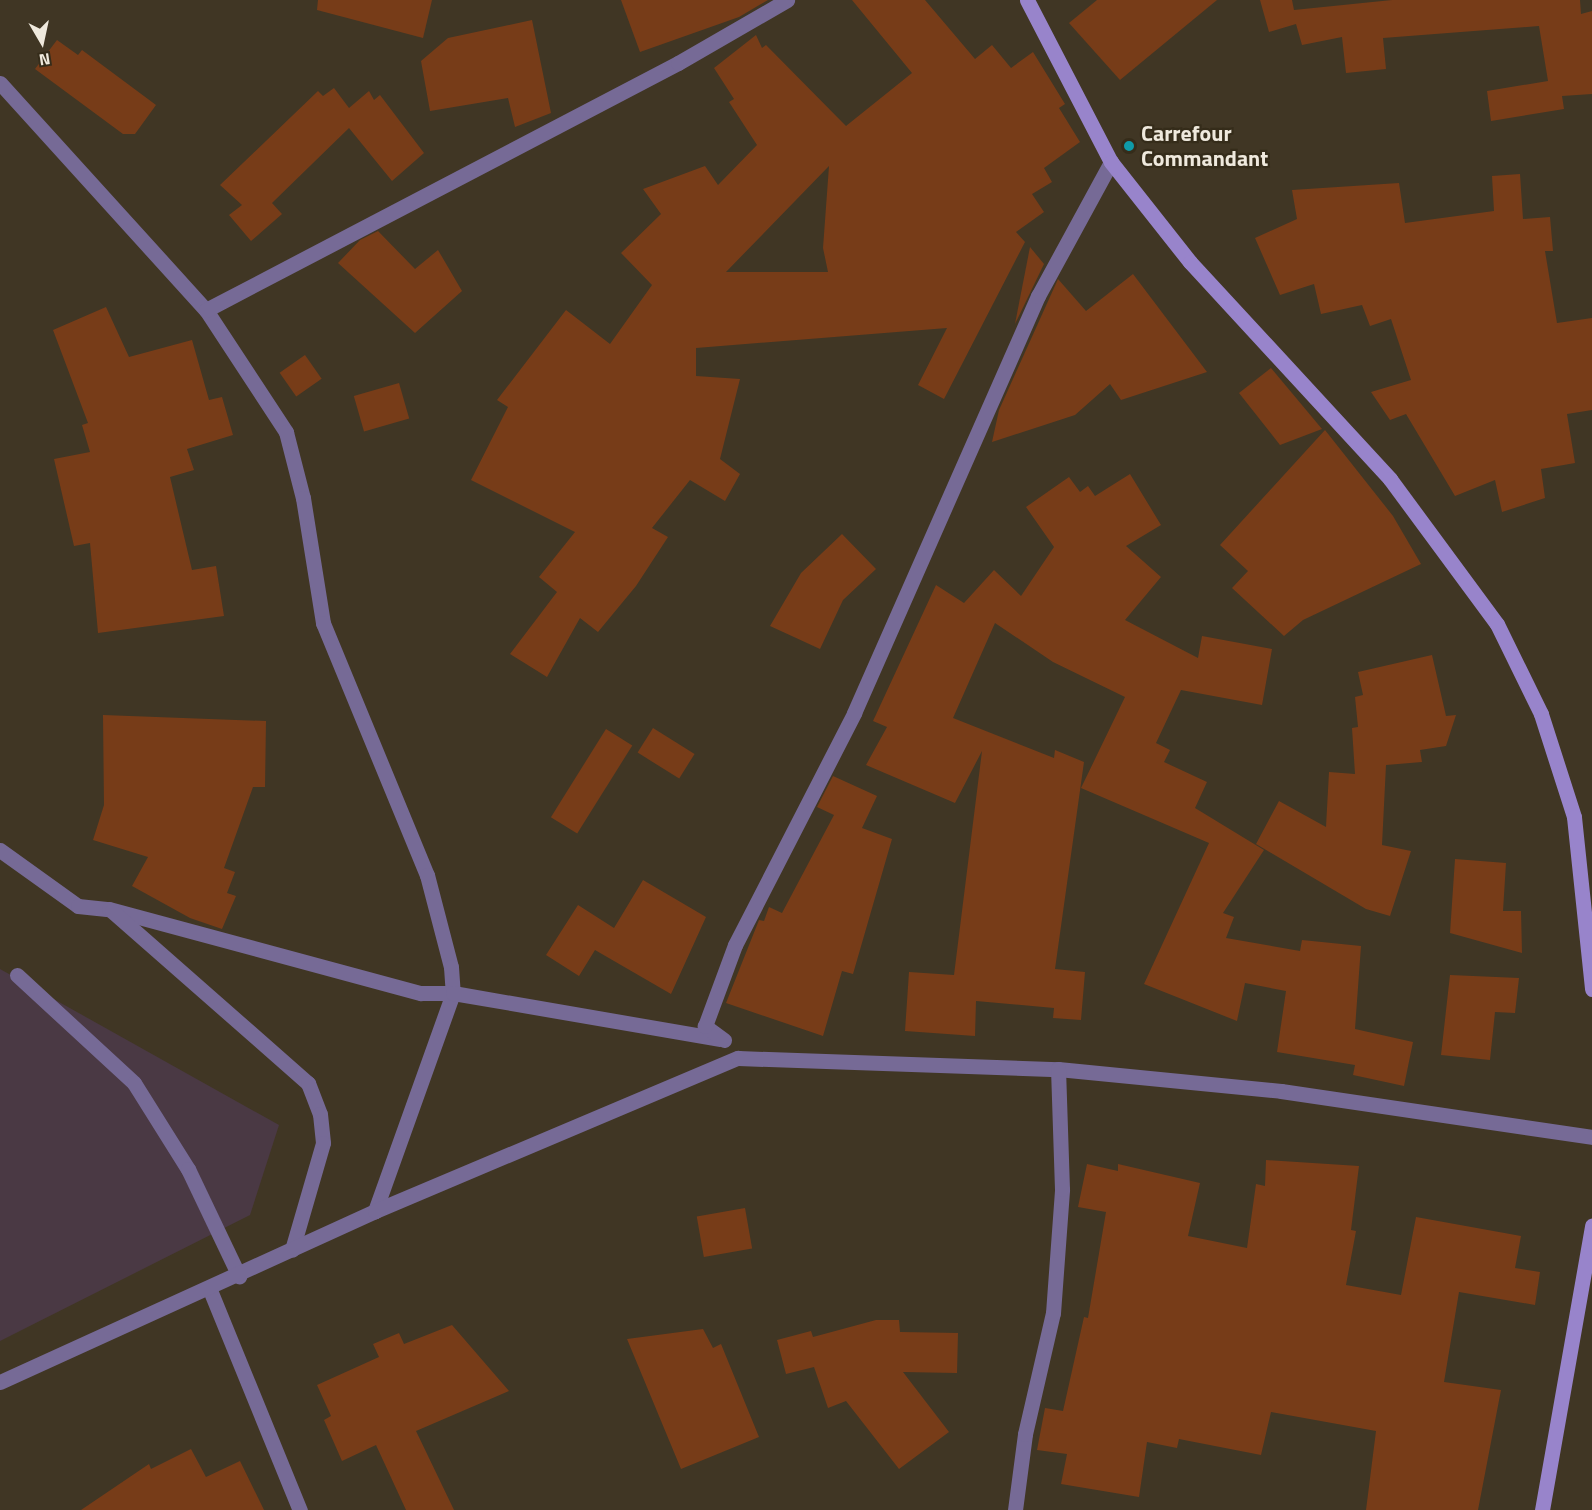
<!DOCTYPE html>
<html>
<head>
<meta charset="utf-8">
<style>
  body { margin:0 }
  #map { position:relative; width:1592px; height:1510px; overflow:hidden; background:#403624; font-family:"Titillium Web",sans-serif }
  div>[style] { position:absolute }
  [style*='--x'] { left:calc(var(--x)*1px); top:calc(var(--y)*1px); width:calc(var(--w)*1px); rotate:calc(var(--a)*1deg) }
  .education>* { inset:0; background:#4a3944 }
  .building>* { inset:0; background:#773c18; transform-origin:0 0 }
  .street>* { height:15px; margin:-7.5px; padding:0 7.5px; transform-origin:7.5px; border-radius:7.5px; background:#766a96 }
  .secondary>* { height:15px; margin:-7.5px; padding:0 7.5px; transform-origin:7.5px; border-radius:7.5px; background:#9884cb }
  .dots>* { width:16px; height:16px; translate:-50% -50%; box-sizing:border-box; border:3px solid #352c1a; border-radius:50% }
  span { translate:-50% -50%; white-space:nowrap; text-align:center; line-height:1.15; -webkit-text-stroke:4.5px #352c1a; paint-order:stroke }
  .poi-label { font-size:22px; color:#efe9dd; font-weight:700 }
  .left { translate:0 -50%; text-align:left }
  .north { position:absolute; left:12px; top:12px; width:60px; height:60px; -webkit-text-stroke:4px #352c1a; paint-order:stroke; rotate:171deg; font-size:16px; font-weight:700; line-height:24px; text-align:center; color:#efe9dd }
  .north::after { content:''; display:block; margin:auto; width:21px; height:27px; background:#efe9dd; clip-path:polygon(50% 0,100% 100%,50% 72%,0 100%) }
</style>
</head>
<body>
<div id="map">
  <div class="education">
    <i style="clip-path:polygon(0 969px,279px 1125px,250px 1215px,0 1341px)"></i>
  </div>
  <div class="building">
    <i style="clip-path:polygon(318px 0,432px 0,423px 38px,317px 10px)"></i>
    <i style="clip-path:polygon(621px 0,768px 0,739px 17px,640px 52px)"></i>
    <i style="clip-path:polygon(evenodd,852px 0,925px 0,975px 59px,992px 45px,1011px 68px,1033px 52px,1065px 104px,1059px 108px,1080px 142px,1044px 168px,1052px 182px,1032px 194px,1044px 212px,1016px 232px,1025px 242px,944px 399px,918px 385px,947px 328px,696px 348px,696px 376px,740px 379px,720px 459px,740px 474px,725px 501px,690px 480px,652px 528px,668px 537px,636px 586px,598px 632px,580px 618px,547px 677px,510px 654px,557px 592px,539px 577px,575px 532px,471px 480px,508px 407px,497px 400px,566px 310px,610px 344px,652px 285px,621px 253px,661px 214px,643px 189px,705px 166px,718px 185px,757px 145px,729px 102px,734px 99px,714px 68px,756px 35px,762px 48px,766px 45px,846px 126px,912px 73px,852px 0,829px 166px,823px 248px,828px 272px,726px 272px,829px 166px)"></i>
    <i style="clip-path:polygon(1097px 0,1217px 0,1120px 80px,1069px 23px)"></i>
    <i style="clip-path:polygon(1260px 0,1292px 0,1294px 10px,1392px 0,1580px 0,1581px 14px,1592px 11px,1592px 94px,1562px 96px,1564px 109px,1491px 121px,1487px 91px,1548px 81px,1539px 26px,1383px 38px,1386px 69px,1346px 73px,1342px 37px,1302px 45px,1296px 24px,1269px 32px)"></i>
    <i style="clip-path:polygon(532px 20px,551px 113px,515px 127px,508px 98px,430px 111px,421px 61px,448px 38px)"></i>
    <i style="clip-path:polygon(57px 40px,78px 55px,82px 50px,156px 105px,135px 134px,123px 134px,35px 69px)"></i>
    <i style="clip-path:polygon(334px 88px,349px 108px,369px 91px,374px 100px,380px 95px,424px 153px,392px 181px,349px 128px,272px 203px,282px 214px,251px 241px,229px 215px,242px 205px,220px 185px,318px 91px,323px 96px)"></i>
    <i style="clip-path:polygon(1520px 174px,1523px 219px,1550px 217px,1553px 251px,1545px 251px,1557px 323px,1592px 318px,1592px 410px,1567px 414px,1575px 463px,1541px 469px,1545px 498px,1502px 512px,1495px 480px,1455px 496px,1406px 414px,1390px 420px,1371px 392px,1411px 380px,1391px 319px,1370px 326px,1362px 305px,1321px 314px,1314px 284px,1280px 295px,1255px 238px,1297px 219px,1292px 190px,1399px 183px,1405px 223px,1494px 211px,1492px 176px)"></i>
    <i style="clip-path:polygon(378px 231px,415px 269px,438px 250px,462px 291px,415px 333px,338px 263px,360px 240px)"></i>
    <i style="clip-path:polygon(1030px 247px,1044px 264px,1015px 324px)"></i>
    <i style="clip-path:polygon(1133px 274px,1207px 372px,1121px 400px,1110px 384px,1075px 415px,992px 442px,999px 410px,1058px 279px,1086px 311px)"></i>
    <i style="clip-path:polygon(106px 307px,129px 357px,192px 340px,209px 400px,222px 397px,233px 435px,187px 449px,194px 470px,170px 477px,192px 570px,216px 566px,224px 616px,98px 633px,90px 543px,74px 546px,54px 459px,90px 452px,82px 425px,88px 423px,53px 330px)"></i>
    <i style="left:305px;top:355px;width:29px;height:31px;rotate:55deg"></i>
    <i style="clip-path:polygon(1271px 368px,1322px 429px,1280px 445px,1239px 393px)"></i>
    <i style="left:399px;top:383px;width:37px;height:47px;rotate:74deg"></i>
    <i style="clip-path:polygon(1325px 430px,1393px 516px,1421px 564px,1303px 620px,1284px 636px,1232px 588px,1248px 571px,1220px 545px)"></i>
    <i style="clip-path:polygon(1130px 474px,1161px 525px,1126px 546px,1161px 577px,1125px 620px,1198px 658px,1202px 636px,1272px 649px,1262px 705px,1181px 690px,1156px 743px,1170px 750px,1164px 762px,1207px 782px,1195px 808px,1264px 850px,1223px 913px,1234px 917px,1226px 938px,1300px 951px,1302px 940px,1361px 946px,1355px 1029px,1413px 1042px,1404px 1086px,1353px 1075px,1355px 1065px,1277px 1052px,1286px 991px,1245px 983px,1237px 1021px,1144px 984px,1209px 843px,1081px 788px,1125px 697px,1053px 662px,995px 623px,953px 718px,1054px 758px,1055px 750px,1084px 762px,1055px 969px,1085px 972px,1081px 1020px,1053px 1018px,1054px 1008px,976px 1001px,975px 1036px,905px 1031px,909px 972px,954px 975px,982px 751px,955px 803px,866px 765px,887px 727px,873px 721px,936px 585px,964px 603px,994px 570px,1021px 596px,1054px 547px,1026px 507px,1069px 477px,1080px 492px,1088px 486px,1095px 496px)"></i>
    <i style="clip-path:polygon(842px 534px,876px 569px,843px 600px,820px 649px,770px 626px,801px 573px)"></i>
    <i style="clip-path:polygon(1432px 655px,1446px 716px,1456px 715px,1446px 746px,1420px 750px,1422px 762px,1386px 765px,1382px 845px,1411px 851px,1390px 916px,1366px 909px,1256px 844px,1279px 801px,1326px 827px,1329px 772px,1355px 774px,1352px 728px,1358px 727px,1355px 697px,1363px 695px,1358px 672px)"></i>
    <i style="clip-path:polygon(103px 715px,266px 721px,265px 787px,253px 787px,224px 868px,235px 872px,227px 893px,236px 896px,222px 929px,190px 918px,132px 886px,148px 857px,93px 840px,104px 805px)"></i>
    <i style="left:653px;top:728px;width:49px;height:29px;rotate:32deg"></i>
    <i style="left:606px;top:729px;width:31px;height:104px;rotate:32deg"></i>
    <i style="clip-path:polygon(833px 776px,877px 796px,862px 828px,892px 839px,853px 974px,842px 971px,823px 1036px,726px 1003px,759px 920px,764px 921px,769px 907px,782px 913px,834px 815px,817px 807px)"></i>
    <i style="clip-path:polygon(1455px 859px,1506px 863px,1503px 911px,1521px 911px,1522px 953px,1450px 933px)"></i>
    <i style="clip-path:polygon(643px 880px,706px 917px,671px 994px,595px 950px,579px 976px,546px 955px,578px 905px,614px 928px)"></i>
    <i style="clip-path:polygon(1450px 975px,1519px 978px,1515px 1013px,1495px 1012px,1490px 1060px,1441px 1055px)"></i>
    <i style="clip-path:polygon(1266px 1160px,1359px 1166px,1351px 1230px,1356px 1231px,1346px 1285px,1401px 1295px,1416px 1217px,1521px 1236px,1515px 1268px,1540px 1272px,1535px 1305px,1459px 1292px,1444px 1382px,1501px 1390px,1478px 1510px,1366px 1510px,1376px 1431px,1271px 1412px,1261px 1455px,1179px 1439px,1177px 1448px,1147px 1442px,1139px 1497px,1061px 1484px,1067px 1454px,1037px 1450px,1045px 1408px,1063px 1411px,1084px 1317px,1088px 1318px,1106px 1212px,1078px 1207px,1087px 1164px,1118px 1171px,1118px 1164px,1200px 1183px,1188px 1236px,1247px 1248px,1256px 1184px,1265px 1186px)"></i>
    <i style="left:745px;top:1208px;width:41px;height:49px;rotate:80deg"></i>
    <i style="clip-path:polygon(876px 1320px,899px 1320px,900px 1332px,958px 1333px,957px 1373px,903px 1372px,949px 1432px,899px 1469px,846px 1401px,828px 1408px,814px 1367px,786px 1374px,777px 1340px,811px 1331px,813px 1337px)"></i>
    <i style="clip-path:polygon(452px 1325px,509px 1391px,416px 1431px,454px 1510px,406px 1510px,376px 1445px,342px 1461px,324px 1420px,331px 1416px,317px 1385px,379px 1357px,373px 1344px,399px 1333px,404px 1344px)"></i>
    <i style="clip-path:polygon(703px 1329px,713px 1348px,721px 1344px,759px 1437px,681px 1469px,627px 1339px)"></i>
    <i style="clip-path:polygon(191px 1449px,206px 1477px,240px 1461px,264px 1510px,81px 1510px,149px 1464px,151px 1469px)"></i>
  </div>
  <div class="street">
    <i style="--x:0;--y:83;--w:307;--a:47.8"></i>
    <i style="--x:206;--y:310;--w:146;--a:56.7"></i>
    <i style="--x:286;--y:432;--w:68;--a:75.6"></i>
    <i style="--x:303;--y:498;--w:127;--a:80.9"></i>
    <i style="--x:323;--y:623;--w:273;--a:67.6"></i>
    <i style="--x:427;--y:875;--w:95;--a:75.4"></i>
    <i style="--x:451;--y:967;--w:26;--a:86"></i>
    <i style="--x:453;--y:993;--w:232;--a:109.7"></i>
    <i style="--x:206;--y:310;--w:533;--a:-27.62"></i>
    <i style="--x:678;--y:63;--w:126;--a:-30"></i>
    <i style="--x:0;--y:850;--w:96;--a:35.7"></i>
    <i style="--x:78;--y:906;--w:31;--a:6"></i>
    <i style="--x:109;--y:909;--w:323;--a:15.1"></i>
    <i style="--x:421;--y:993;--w:32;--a:0"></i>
    <i style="--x:453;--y:993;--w:270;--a:9.8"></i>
    <i style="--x:112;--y:911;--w:261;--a:41.3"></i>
    <i style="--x:308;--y:1083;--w:33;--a:69"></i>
    <i style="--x:320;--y:1114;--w:29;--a:84"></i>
    <i style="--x:323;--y:1143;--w:111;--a:106.2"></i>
    <i style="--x:17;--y:975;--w:159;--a:42.7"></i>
    <i style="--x:134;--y:1083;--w:102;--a:57.9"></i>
    <i style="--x:188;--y:1169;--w:119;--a:64.5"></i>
    <i style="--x:724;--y:1040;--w:24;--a:-144"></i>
    <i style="--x:705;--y:1026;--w:86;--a:-69.7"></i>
    <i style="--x:735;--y:945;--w:261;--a:-62.8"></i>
    <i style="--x:854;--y:713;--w:456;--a:-66.2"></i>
    <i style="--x:1038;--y:296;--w:153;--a:-61.4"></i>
    <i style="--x:210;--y:1290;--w:238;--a:67.8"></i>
    <i style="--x:0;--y:1382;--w:412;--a:-24.5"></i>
    <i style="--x:375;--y:1211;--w:394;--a:-22.9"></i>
    <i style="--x:738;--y:1058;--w:320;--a:2"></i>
    <i style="--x:1058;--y:1069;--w:224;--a:5.6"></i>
    <i style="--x:1281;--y:1091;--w:314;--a:8.4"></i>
    <i style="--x:1015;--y:1510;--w:77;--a:-82.5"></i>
    <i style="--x:1025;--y:1434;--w:124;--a:-77"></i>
    <i style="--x:1053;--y:1313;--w:124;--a:-85.8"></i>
    <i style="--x:1062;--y:1189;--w:120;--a:-91.9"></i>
  </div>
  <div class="secondary">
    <i style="--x:1027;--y:0;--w:182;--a:62.6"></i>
    <i style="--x:1111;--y:162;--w:127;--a:51.7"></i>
    <i style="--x:1190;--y:262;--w:295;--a:47.3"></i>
    <i style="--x:1390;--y:479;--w:180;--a:53.6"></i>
    <i style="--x:1497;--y:624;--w:100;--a:63.9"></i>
    <i style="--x:1541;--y:714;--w:108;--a:72.2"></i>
    <i style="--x:1574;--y:817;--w:173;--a:84"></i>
    <i style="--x:1542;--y:1510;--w:289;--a:-80"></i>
  </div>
  <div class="dots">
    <i style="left:1129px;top:146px;background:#0f9aa8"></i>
  </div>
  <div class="poi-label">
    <span class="left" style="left:1141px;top:146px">Carrefour<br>Commandant</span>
  </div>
  <div class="north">N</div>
</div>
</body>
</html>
